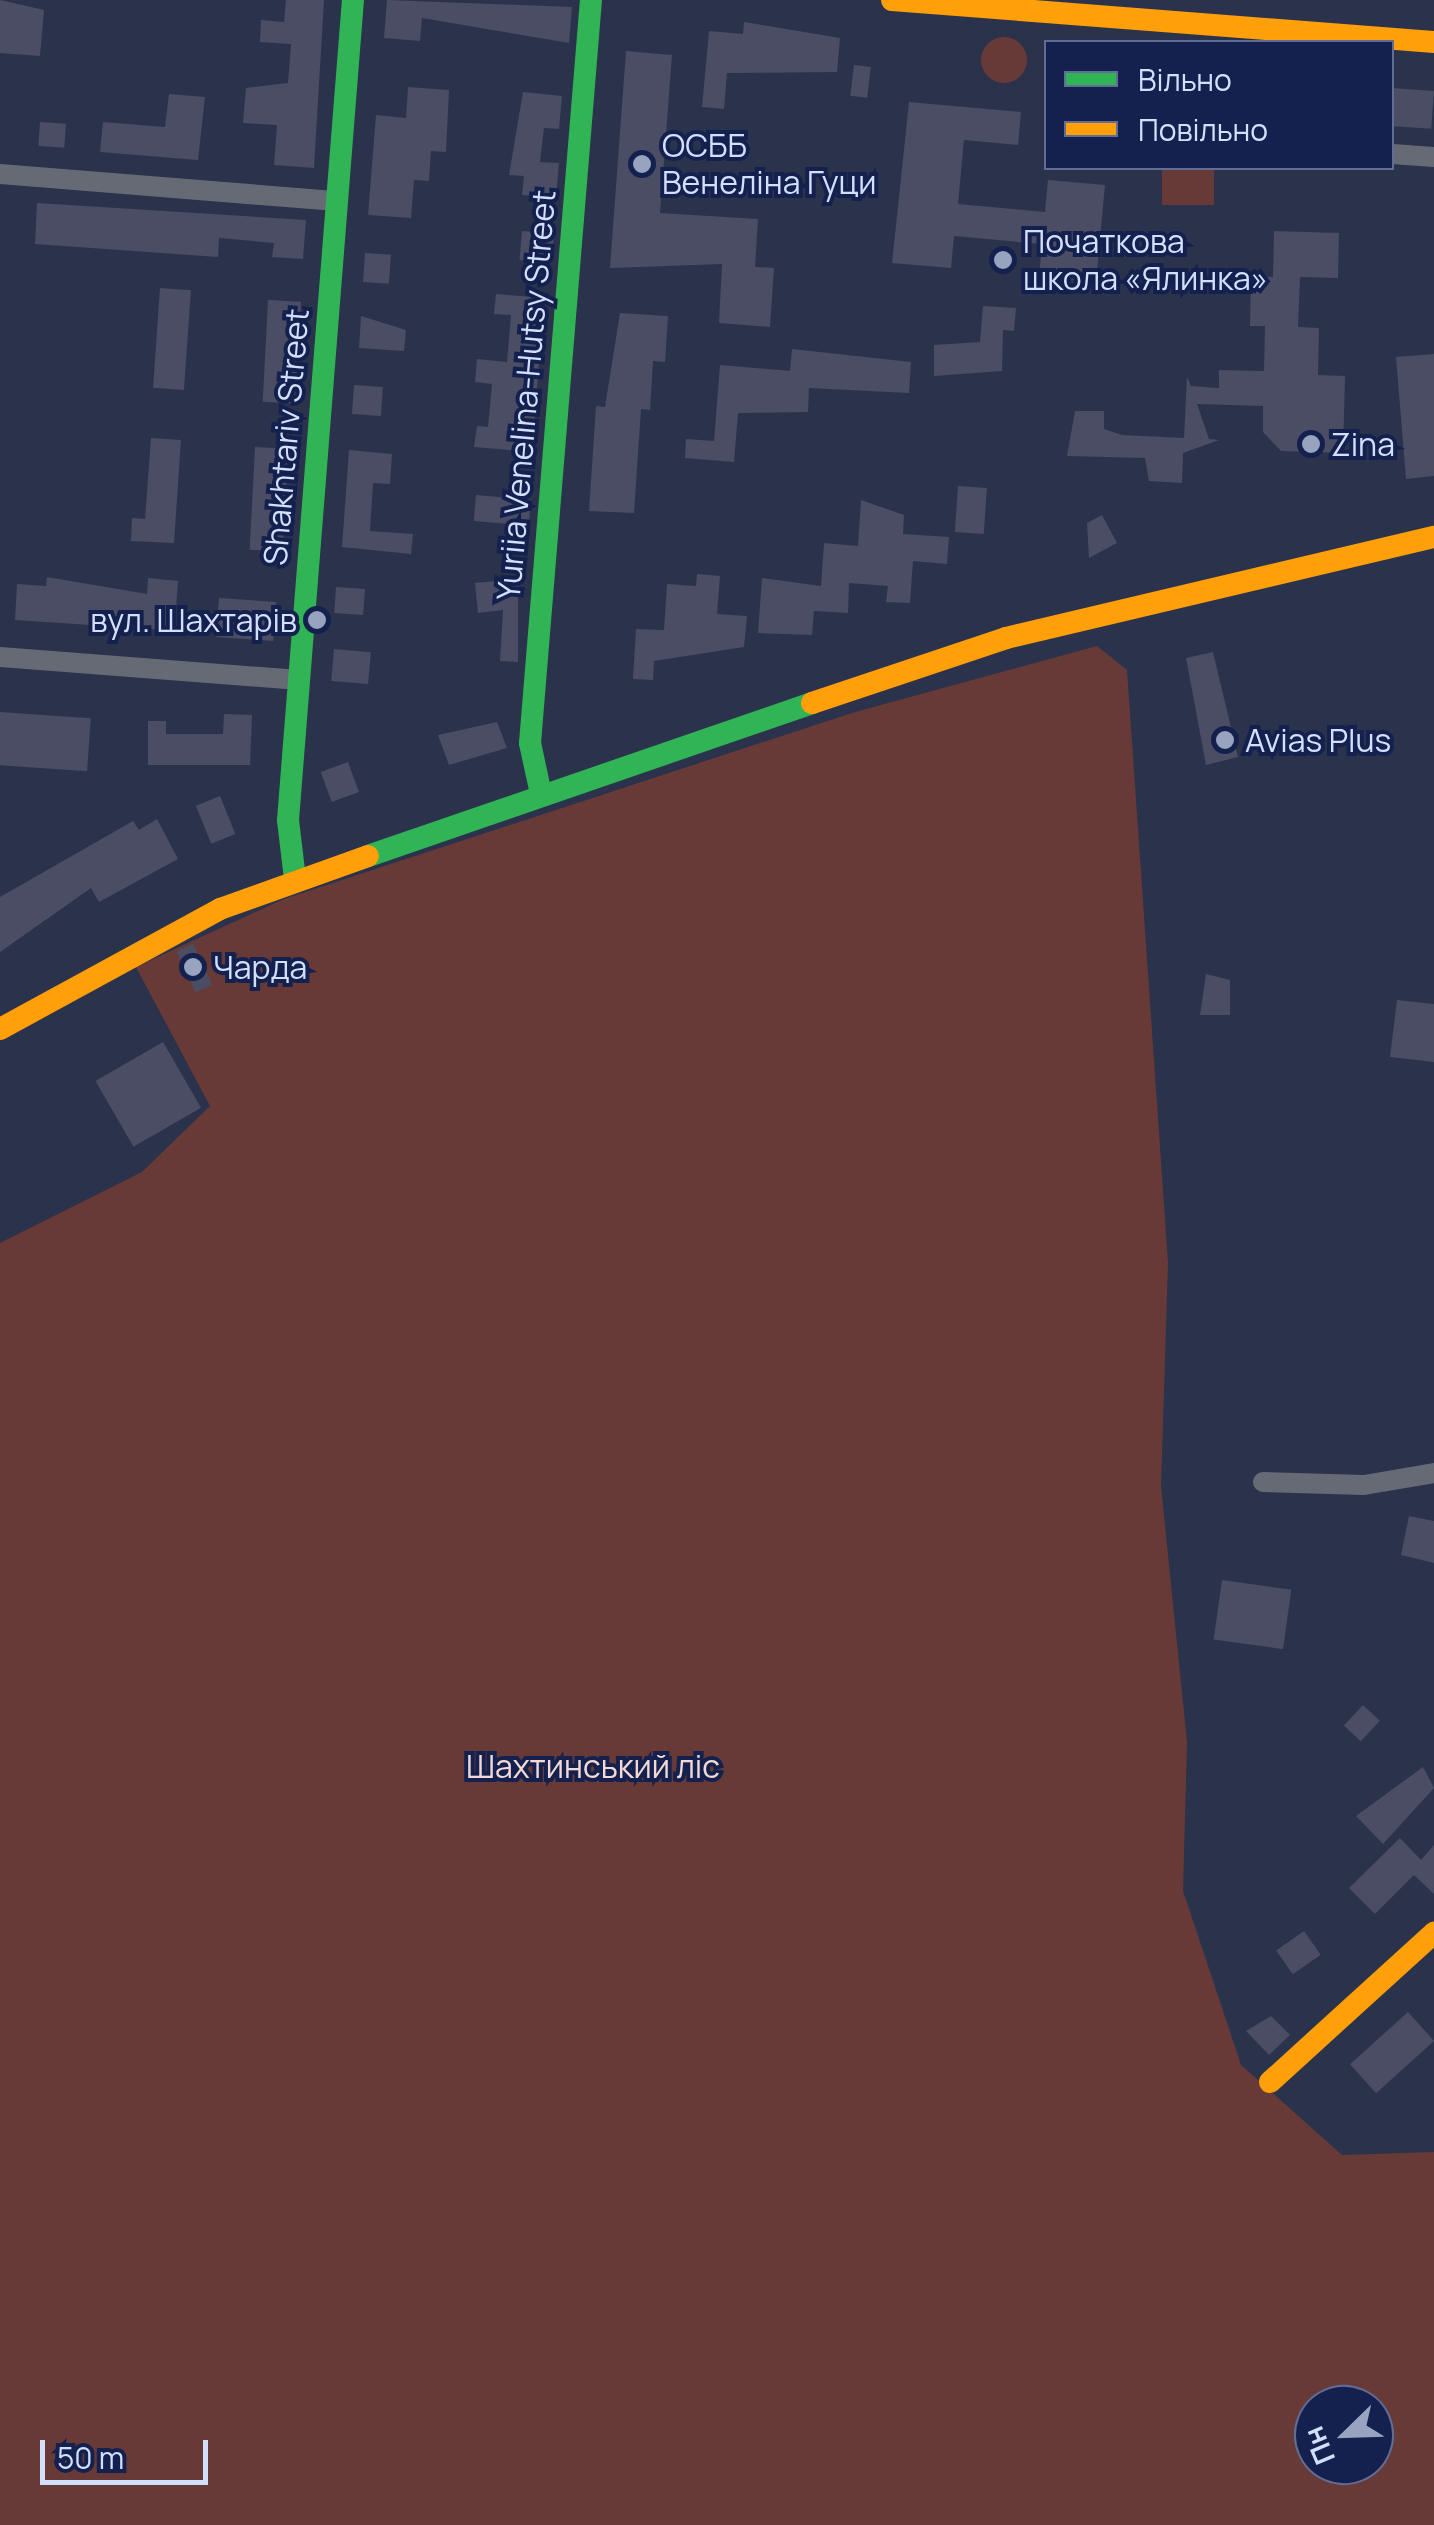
<!DOCTYPE html>
<html>
<head>
<meta charset="utf-8">
<style>
  body { margin:0 }
  #map { position:relative; width:1434px; height:2525px; overflow:hidden; background:#2b334c; font-family:Manrope,sans-serif }
  div>[style] { position:absolute }
  [style*='--x'] { left:calc(var(--x)*1px); top:calc(var(--y)*1px); width:calc(var(--w)*1px); rotate:calc(var(--a)*1deg) }
  .green>* { inset:0; background:#683a37; transform-origin:0 0 }
  .round { border-radius:50% }
  .building>* { inset:0; background:#4a4d63; transform-origin:0 0 }
  .street>* { height:20px; margin:-10px; padding:0 10px; transform-origin:10px; border-radius:10px; background:#666a75 }
  .fast>* { height:22px; margin:-11px; padding:0 11px; transform-origin:11px; border-radius:11px; background:#30b455 }
  .slow>* { height:22px; margin:-11px; padding:0 11px; transform-origin:11px; border-radius:11px; background:#ff9f0a }
  .dots>* { width:28px; height:28px; translate:-50% -50%; box-sizing:border-box; border:5px solid #14214e; border-radius:50% }
  span { translate:-50% -50%; white-space:nowrap; text-align:center; line-height:1.15; -webkit-text-stroke:8px #14214e; paint-order:stroke }
  .poi-label { font-size:32px; color:#d3dffd }
  .left { translate:0 -50%; text-align:left }
  .right { translate:-100% -50%; text-align:right }
  .street-label { font-size:32px; color:#d3dffd }
  .park-label { font-size:32px; color:#f3d9d5 }
  .legend { position:absolute; left:1044px; top:40px; width:350px; height:130px; box-sizing:border-box; background:#14214e; border:2px solid #606d94; margin:0; padding:12px 18px; list-style:none; font-size:30px; color:#d3dffd }
  .legend li { display:flex; align-items:center; gap:20px; height:50px }
  .legend b { width:50px; border:2px solid #606d94 }
  .north { position:absolute; left:1294px; top:2385px; width:100px; height:100px; box-sizing:border-box; background:#14214e; border:2px solid #606d94; border-radius:50%; rotate:247deg; font-size:28px; font-weight:700; line-height:40px; text-align:center; color:#d3dffd }
  .north::after { content:''; display:block; margin:auto; width:35px; height:45px; background:#98a3bf; clip-path:polygon(50% 0,100% 100%,50% 72%,0 100%) }
  .scale { position:absolute; left:40px; top:2440px; width:168px; height:45px; box-sizing:border-box; border:5px solid #d3dffd; border-top:0; padding-left:12px; font-size:30px; line-height:35px; white-space:nowrap; color:#d3dffd; -webkit-text-stroke:8px #14214e; paint-order:stroke }
</style>
</head>
<body>
<div id="map">
  <div class="green">
    <i class="round" style="left:981px;top:37px;width:46px;height:46px"></i>
    <i style="left:1162px;top:168px;width:52px;height:37px"></i>
    <i style="clip-path:polygon(evenodd,1097px 646px,1127px 670px,1168px 1263px,1161px 1486px,1187px 1742px,1183px 1891px,1241px 2065px,1342px 2155px,1434px 2152px,1434px 2525px,0 2525px,0 1243px,142px 1172px,210px 1106px,136px 967px,284px 899px,852px 713px,1097px 646px,1314px 2405px,1374px 2405px,1374px 2465px,1314px 2465px,1314px 2405px)"></i>
  </div>
  <div class="building">
    <i style="clip-path:polygon(0 0,44px 10px,40px 56px,0 53px)"></i>
    <i style="clip-path:polygon(286px 0,324px 0,314px 168px,274px 165px,277px 125px,243px 123px,246px 88px,288px 83px,291px 44px,260px 42px,261px 20px,284px 22px)"></i>
    <i style="clip-path:polygon(387px 0,572px 7px,569px 43px,422px 18px,420px 41px,384px 38px)"></i>
    <i style="clip-path:polygon(744px 22px,840px 38px,837px 72px,727px 73px,724px 109px,702px 107px,709px 31px,743px 34px)"></i>
    <i style="clip-path:polygon(626px 51px,672px 55px,660px 213px,758px 219px,755px 267px,774px 268px,770px 327px,719px 323px,722px 264px,610px 268px)"></i>
    <i style="left:854px;top:65px;width:17px;height:31px;rotate:7deg"></i>
    <i style="clip-path:polygon(408px 87px,449px 90px,446px 152px,431px 151px,429px 181px,414px 180px,411px 218px,368px 215px,376px 115px,406px 118px)"></i>
    <i style="left:1392px;top:88px;width:42px;height:38px;rotate:4deg"></i>
    <i style="clip-path:polygon(523px 92px,562px 96px,559px 129px,544px 128px,540px 162px,559px 163px,556px 198px,522px 195px,524px 176px,509px 175px)"></i>
    <i style="clip-path:polygon(169px 94px,205px 97px,198px 160px,100px 152px,103px 122px,165px 127px)"></i>
    <i style="clip-path:polygon(909px 102px,1021px 112px,1018px 145px,964px 140px,958px 204px,1045px 212px,1048px 180px,1105px 185px,1096px 282px,1039px 276px,1042px 244px,954px 236px,951px 268px,892px 263px)"></i>
    <i style="left:40px;top:122px;width:26px;height:24px;rotate:4deg"></i>
    <i style="clip-path:polygon(37px 203px,306px 220px,303px 259px,272px 257px,274px 243px,219px 238px,218px 257px,35px 244px)"></i>
    <i style="left:522px;top:231px;width:32px;height:29px;rotate:5deg"></i>
    <i style="clip-path:polygon(1274px 231px,1339px 233px,1338px 278px,1300px 277px,1298px 327px,1319px 328px,1318px 375px,1345px 376px,1343px 453px,1281px 451px,1263px 432px,1263px 406px,1197px 404px,1209px 439px,1219px 440px,1183px 453px,1182px 483px,1149px 481px,1145px 458px,1067px 456px,1075px 411px,1104px 411px,1104px 429px,1122px 435px,1184px 438px,1187px 377px,1191px 386px,1219px 388px,1219px 370px,1264px 371px,1265px 326px,1250px 326px,1251px 276px,1273px 277px)"></i>
    <i style="left:365px;top:253px;width:26px;height:29px;rotate:4deg"></i>
    <i style="left:160px;top:288px;width:31px;height:100px;rotate:4deg"></i>
    <i style="clip-path:polygon(496px 294px,544px 298px,532px 452px,474px 447px,477px 426px,488px 427px,492px 384px,475px 382px,477px 359px,507px 362px,511px 315px,494px 314px)"></i>
    <i style="left:268px;top:300px;width:33px;height:102px;rotate:3deg"></i>
    <i style="clip-path:polygon(983px 306px,1016px 308px,1014px 331px,1003px 330px,1002px 371px,934px 376px,934px 345px,980px 342px)"></i>
    <i style="clip-path:polygon(620px 313px,668px 316px,665px 362px,653px 361px,650px 410px,641px 409px,634px 513px,589px 511px,596px 406px,605px 407px)"></i>
    <i style="clip-path:polygon(361px 316px,406px 330px,404px 351px,359px 348px)"></i>
    <i style="clip-path:polygon(792px 349px,911px 362px,909px 393px,809px 388px,808px 412px,738px 413px,734px 462px,685px 458px,686px 439px,714px 441px,720px 365px,790px 371px)"></i>
    <i style="clip-path:polygon(1434px 354px,1434px 476px,1406px 479px,1396px 357px)"></i>
    <i style="left:354px;top:385px;width:29px;height:29px;rotate:4deg"></i>
    <i style="clip-path:polygon(151px 438px,181px 440px,174px 543px,131px 541px,132px 518px,145px 519px)"></i>
    <i style="left:255px;top:447px;width:33px;height:103px;rotate:3deg"></i>
    <i style="clip-path:polygon(349px 450px,392px 454px,390px 484px,373px 483px,370px 531px,413px 534px,411px 554px,342px 547px)"></i>
    <i style="left:958px;top:486px;width:29px;height:46px;rotate:4deg"></i>
    <i style="left:476px;top:495px;width:55px;height:26px;rotate:5deg"></i>
    <i style="clip-path:polygon(861px 500px,904px 515px,903px 534px,949px 537px,947px 564px,913px 561px,910px 603px,886px 602px,888px 586px,849px 583px,848px 613px,814px 611px,812px 635px,758px 633px,762px 578px,821px 586px,824px 543px,858px 546px)"></i>
    <i style="clip-path:polygon(1102px 515px,1117px 543px,1089px 558px,1087px 523px)"></i>
    <i style="clip-path:polygon(697px 574px,720px 576px,717px 614px,747px 616px,744px 647px,654px 661px,653px 680px,633px 679px,636px 629px,664px 630px,667px 584px,696px 586px)"></i>
    <i style="clip-path:polygon(47px 577px,147px 594px,148px 578px,178px 581px,175px 622px,166px 630px,15px 620px,17px 584px,46px 586px)"></i>
    <i style="clip-path:polygon(518px 579px,518px 662px,500px 661px,503px 610px,478px 613px,475px 583px)"></i>
    <i style="left:336px;top:587px;width:29px;height:26px;rotate:4deg"></i>
    <i style="left:219px;top:598px;width:57px;height:39px;rotate:4deg"></i>
    <i style="left:334px;top:649px;width:37px;height:32px;rotate:5deg"></i>
    <i style="clip-path:polygon(1213px 652px,1238px 757px,1206px 765px,1186px 658px)"></i>
    <i style="left:0;top:712px;width:91px;height:53px;rotate:4deg"></i>
    <i style="clip-path:polygon(224px 714px,252px 715px,250px 765px,148px 765px,148px 721px,166px 721px,166px 734px,223px 734px)"></i>
    <i style="clip-path:polygon(497px 722px,507px 748px,449px 765px,438px 735px)"></i>
    <i style="left:348px;top:762px;width:32px;height:29px;rotate:70deg"></i>
    <i style="left:220px;top:796px;width:41px;height:26px;rotate:68deg"></i>
    <i style="clip-path:polygon(157px 819px,178px 859px,99px 902px,91px 888px,0 952px,0 897px,133px 821px,139px 830px)"></i>
    <i style="left:193px;top:944px;width:45px;height:18px;rotate:65deg"></i>
    <i style="clip-path:polygon(1206px 974px,1230px 980px,1230px 1015px,1200px 1015px)"></i>
    <i style="clip-path:polygon(1397px 1000px,1434px 1004px,1434px 1062px,1390px 1057px)"></i>
    <i style="left:163px;top:1042px;width:76px;height:78px;rotate:60deg"></i>
    <i style="clip-path:polygon(1409px 1516px,1434px 1521px,1434px 1563px,1401px 1555px)"></i>
    <i style="left:1222px;top:1580px;width:70px;height:60px;rotate:8deg"></i>
    <i style="left:1363px;top:1705px;width:23px;height:28px;rotate:43deg"></i>
    <i style="clip-path:polygon(1423px 1767px,1434px 1788px,1383px 1844px,1356px 1816px)"></i>
    <i style="clip-path:polygon(1400px 1838px,1421px 1860px,1434px 1845px,1434px 1894px,1414px 1875px,1375px 1914px,1349px 1888px)"></i>
    <i style="left:1304px;top:1931px;width:29px;height:34px;rotate:55deg"></i>
    <i style="left:1408px;top:2012px;width:39px;height:78px;rotate:48deg"></i>
    <i style="clip-path:polygon(1271px 2016px,1290px 2035px,1269px 2055px,1246px 2031px)"></i>
  </div>
  <div class="street">
    <i style="--x:1392;--y:154;--w:42;--a:4.1"></i>
    <i style="--x:0;--y:174;--w:338;--a:4.6"></i>
    <i style="--x:0;--y:657;--w:300;--a:4.4"></i>
    <i style="--x:1263;--y:1482;--w:101;--a:1.7"></i>
    <i style="--x:1364;--y:1485;--w:71;--a:-9.7"></i>
  </div>
  <div class="fast">
    <i style="--x:541;--y:794;--w:52;--a:-102.2"></i>
    <i style="--x:530;--y:743;--w:745;--a:-85.31"></i>
    <i style="--x:368;--y:856;--w:470;--a:-19"></i>
    <i style="--x:295;--y:879;--w:59;--a:-96.8"></i>
    <i style="--x:288;--y:820;--w:823;--a:-85.47"></i>
  </div>
  <div class="slow">
    <i style="--x:892;--y:0;--w:544;--a:4.43"></i>
    <i style="--x:812;--y:703;--w:205;--a:-18.5"></i>
    <i style="--x:1006;--y:638;--w:440;--a:-13.3"></i>
    <i style="--x:0;--y:1029;--w:251;--a:-28.6"></i>
    <i style="--x:220;--y:909;--w:157;--a:-19.7"></i>
    <i style="--x:1270;--y:2082;--w:222;--a:-42.3"></i>
  </div>
  <div class="dots">
    <i style="left:642px;top:164px;background:#98a3bf"></i>
    <i style="left:1003px;top:260px;background:#98a3bf"></i>
    <i style="left:1311px;top:444px;background:#98a3bf"></i>
    <i style="left:317px;top:620px;background:#98a3bf"></i>
    <i style="left:1225px;top:740px;background:#98a3bf"></i>
    <i style="left:193px;top:967px;background:#98a3bf"></i>
  </div>
  <div class="poi-label">
    <span class="left" style="left:662px;top:164px">ОСББ<br>Венеліна Гуци</span>
    <span class="left" style="left:1023px;top:260px">Початкова<br>школа «Ялинка»</span>
    <span class="left" style="left:1331px;top:444px">Zina</span>
    <span class="right" style="left:297px;top:620px">вул. Шахтарів</span>
    <span class="left" style="left:1245px;top:740px">Avias Plus</span>
    <span class="left" style="left:213px;top:967px">Чарда</span>
  </div>
  <div class="street-label">
    <span style="left:526px;top:395px;rotate:-85deg">Yuriia Venelina-Hutsy Street</span>
    <span style="left:286px;top:437px;rotate:-85deg">Shakhtariv Street</span>
  </div>
  <div class="park-label">
    <span style="left:593px;top:1766px">Шахтинський ліс</span>
  </div>
  <ul class="legend">
  <li><b style="height:12px;background:#30b455"></b>Вільно</li>
  <li><b style="height:12px;background:#ff9f0a"></b>Повільно</li>
  </ul>
  <div class="north">Пн</div>
  <div class="scale">50 m</div>
</div>
</body>
</html>
